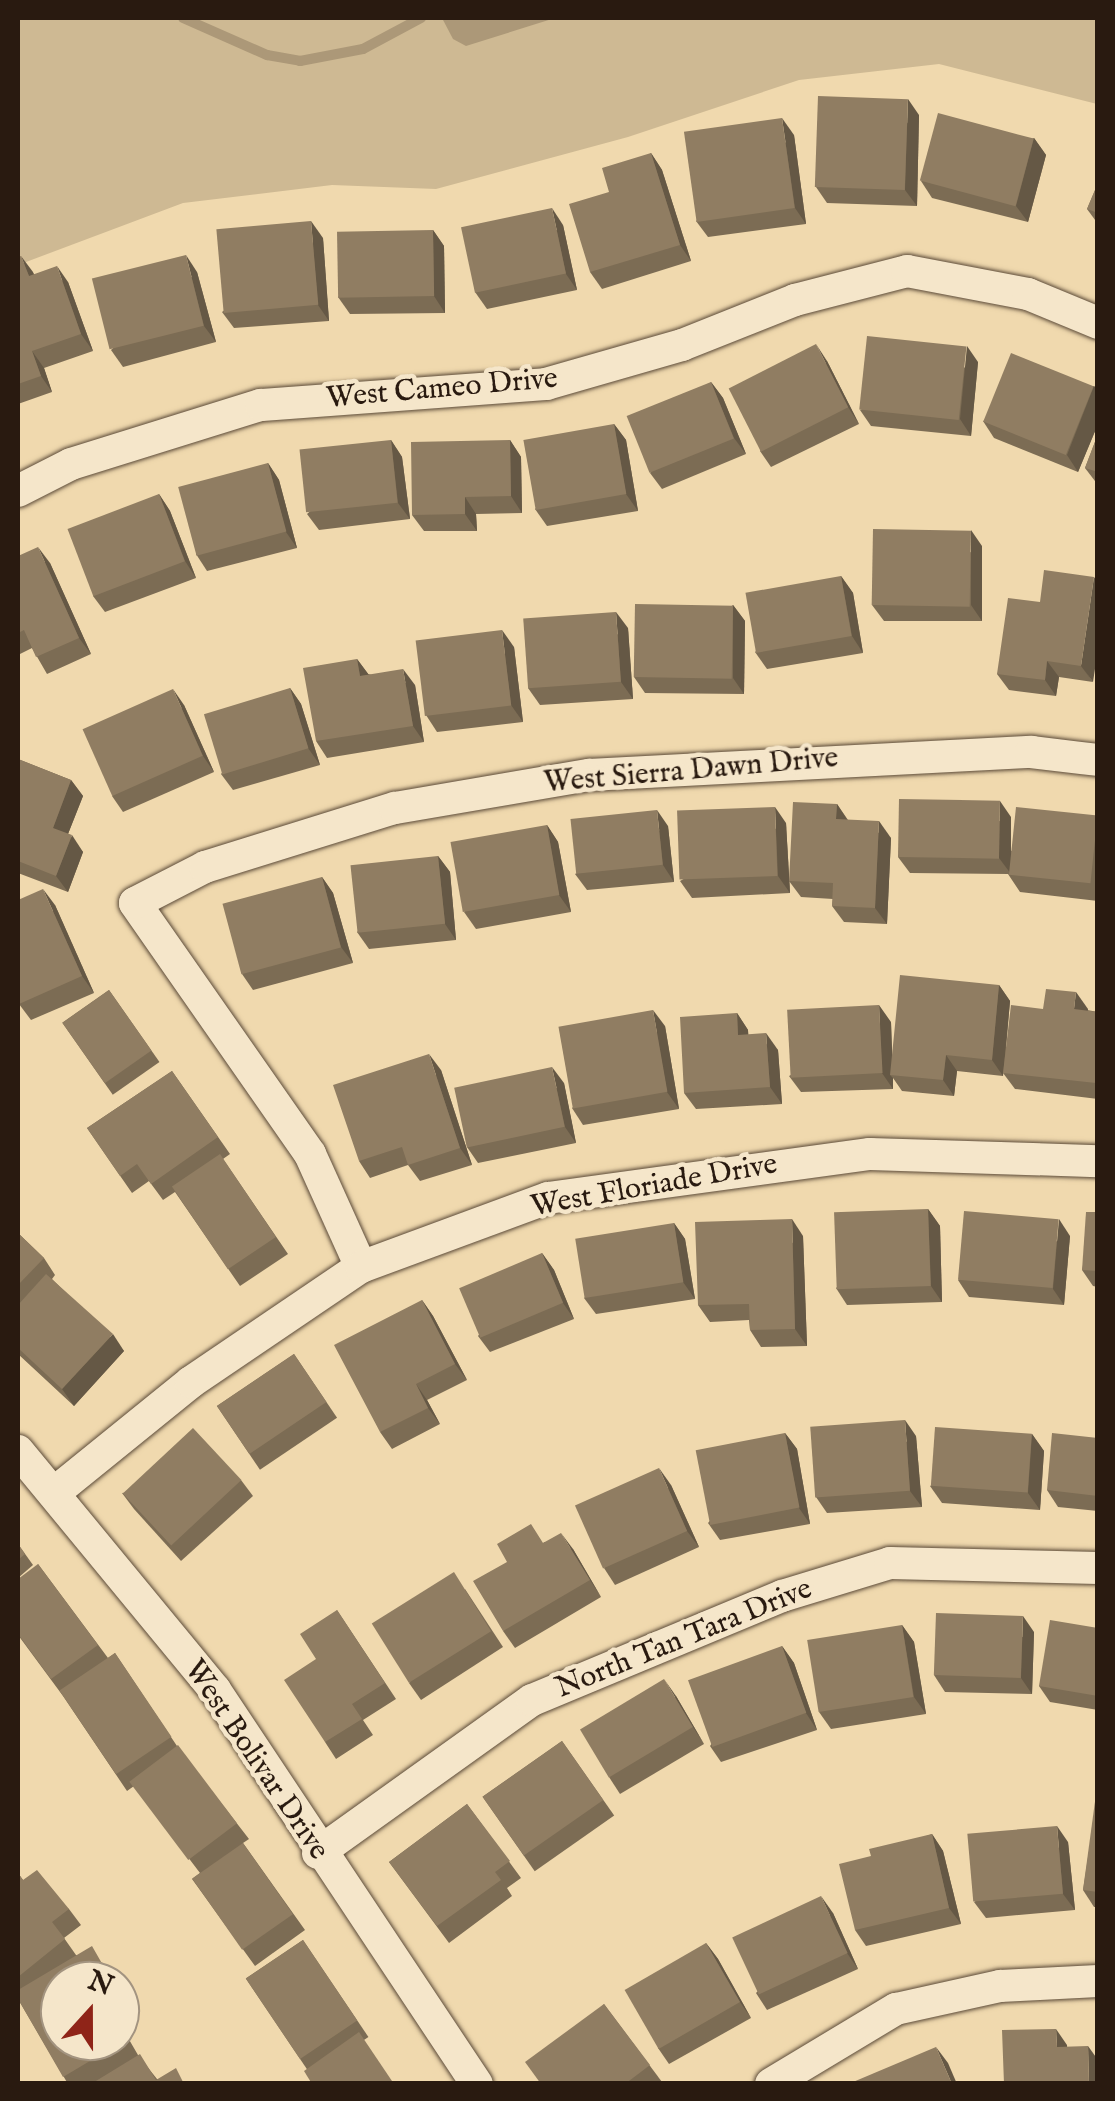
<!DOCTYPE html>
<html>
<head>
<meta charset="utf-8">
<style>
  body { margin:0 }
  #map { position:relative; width:1115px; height:2101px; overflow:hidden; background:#f0d9ae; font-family:"IM FELL English",serif }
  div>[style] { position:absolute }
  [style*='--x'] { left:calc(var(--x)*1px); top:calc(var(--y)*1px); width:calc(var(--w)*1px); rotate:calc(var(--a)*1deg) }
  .green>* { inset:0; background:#ceb993 }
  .water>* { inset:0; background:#ac9878 }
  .stream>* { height:10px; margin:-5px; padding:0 5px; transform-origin:5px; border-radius:5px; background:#ac9878 }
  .roads { filter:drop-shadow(0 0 2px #5b4a38) drop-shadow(0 0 2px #5b4a38) }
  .minor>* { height:32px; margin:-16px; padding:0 16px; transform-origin:16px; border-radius:16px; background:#f5e6ca }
  .wall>* { inset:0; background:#7c6c54; transform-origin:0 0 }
  .shaded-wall>* { inset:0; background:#655845 }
  .building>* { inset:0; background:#907d62; transform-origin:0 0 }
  span { translate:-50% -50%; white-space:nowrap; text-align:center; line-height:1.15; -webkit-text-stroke:9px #f5e6ca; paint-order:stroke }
  .street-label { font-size:30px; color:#291a10 }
  .frame { position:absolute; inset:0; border:20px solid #291a10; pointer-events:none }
  .north { position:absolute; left:40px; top:1961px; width:100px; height:100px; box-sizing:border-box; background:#f5e6ca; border:2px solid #a39480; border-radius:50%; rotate:21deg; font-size:28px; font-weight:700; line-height:40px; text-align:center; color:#291a10 }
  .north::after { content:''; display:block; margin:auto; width:35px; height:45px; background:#8f2418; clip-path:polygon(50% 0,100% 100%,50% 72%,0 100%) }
</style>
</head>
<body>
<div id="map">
  <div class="green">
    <i style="clip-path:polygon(18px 18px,1097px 18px,1097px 104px,939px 64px,799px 80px,628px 137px,436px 189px,332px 185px,183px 203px,18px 265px)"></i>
  </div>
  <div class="water">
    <i style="clip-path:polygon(442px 18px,555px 18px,466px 46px,453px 39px)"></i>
  </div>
  <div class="stream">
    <i style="--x:183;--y:18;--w:92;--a:23.8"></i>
    <i style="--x:267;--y:55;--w:34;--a:10"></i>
    <i style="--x:300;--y:61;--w:64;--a:-10.8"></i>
    <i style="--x:363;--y:49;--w:66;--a:-28.1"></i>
  </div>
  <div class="roads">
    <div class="minor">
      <i style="--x:18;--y:491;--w:59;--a:-27"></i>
      <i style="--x:71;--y:464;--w:199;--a:-17.3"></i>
      <i style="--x:261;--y:405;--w:286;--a:-4.2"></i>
      <i style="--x:546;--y:384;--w:141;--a:-16"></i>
      <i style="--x:682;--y:345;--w:122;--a:-21.7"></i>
      <i style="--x:795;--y:300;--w:116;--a:-14.5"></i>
      <i style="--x:907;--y:271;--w:123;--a:10.8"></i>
      <i style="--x:1028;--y:294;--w:76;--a:22.5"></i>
      <i style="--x:361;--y:1267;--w:124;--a:-114.3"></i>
      <i style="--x:310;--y:1154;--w:306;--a:-124.9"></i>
      <i style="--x:135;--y:903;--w:79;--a:-27.2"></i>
      <i style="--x:205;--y:867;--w:199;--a:-17.3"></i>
      <i style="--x:395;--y:808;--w:197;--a:-9.7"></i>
      <i style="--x:589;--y:775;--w:443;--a:-3"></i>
      <i style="--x:1031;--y:752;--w:67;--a:6.8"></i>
      <i style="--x:18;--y:1451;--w:310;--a:50.5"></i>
      <i style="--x:215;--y:1690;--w:473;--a:56.4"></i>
      <i style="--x:54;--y:1493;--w:176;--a:-39"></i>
      <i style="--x:191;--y:1382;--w:205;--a:-34.1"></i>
      <i style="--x:361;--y:1267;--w:199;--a:-20.3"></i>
      <i style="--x:548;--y:1198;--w:325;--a:-7.8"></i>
      <i style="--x:870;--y:1154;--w:228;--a:1.8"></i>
      <i style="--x:318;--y:1853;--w:263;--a:-35.6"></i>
      <i style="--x:532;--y:1700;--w:271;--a:-22.6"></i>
      <i style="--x:782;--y:1596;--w:113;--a:-17"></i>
      <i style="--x:890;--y:1563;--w:208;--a:1.4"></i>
      <i style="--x:771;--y:2084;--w:146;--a:-31"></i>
      <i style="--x:896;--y:2009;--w:107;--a:-12.5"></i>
      <i style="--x:1000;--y:1986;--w:98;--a:-2.9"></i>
    </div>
  </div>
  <div class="wall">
    <i style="clip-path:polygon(919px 115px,917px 206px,827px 203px,816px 187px)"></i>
    <i style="clip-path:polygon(794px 135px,806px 224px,708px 237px,696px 221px)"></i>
    <i style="clip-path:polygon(1034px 138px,1046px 155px,1028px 222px,932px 198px,921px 181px)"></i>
    <i style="clip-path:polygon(651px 153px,662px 170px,691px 261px,602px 289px,590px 272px,609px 192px)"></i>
    <i style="clip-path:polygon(1098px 183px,1098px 224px,1087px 209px)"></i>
    <i style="clip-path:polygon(563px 225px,577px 290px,487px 309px,475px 292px)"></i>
    <i style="clip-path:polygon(433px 230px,444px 246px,445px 313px,350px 314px,338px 297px)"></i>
    <i style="clip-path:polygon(323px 238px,329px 321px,234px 328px,222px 312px)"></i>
    <i style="clip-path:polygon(18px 257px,34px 274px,68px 282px,93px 351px,44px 368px,52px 392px,18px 404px)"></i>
    <i style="clip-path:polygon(197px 272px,216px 342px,123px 367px,111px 350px)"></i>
    <i style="clip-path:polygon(827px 361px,859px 424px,771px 467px,760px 451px)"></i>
    <i style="clip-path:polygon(978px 362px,971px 436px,871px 426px,860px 410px)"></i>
    <i style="clip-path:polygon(711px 382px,723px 398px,746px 454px,662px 489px,650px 473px)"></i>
    <i style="clip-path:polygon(1094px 386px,1098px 391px,1098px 424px,1078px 472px,994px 438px,983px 421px)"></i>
    <i style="clip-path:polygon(614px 424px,626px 440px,638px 511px,547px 526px,535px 509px)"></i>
    <i style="clip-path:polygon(1098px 434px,1098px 485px,1085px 468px)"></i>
    <i style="clip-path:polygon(391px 440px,402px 457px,410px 519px,319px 530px,307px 514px)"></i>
    <i style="clip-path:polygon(510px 440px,521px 457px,522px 513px,476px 514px,477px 531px,424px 531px,412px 515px)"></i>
    <i style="clip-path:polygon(268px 463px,279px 480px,297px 548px,207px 571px,196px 554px)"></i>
    <i style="clip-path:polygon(159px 494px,170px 511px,196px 578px,105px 612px,93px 596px)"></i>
    <i style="clip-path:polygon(982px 546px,982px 621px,884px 621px,872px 605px)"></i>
    <i style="clip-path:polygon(18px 556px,50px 563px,91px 654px,47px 674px,32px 648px,18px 655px)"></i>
    <i style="clip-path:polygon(841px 576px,853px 593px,863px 653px,767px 669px,755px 652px)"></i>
    <i style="clip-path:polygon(1040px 602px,1093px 682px,1059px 677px,1056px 696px,1009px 690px,997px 674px)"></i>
    <i style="clip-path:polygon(733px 605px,745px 621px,744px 694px,645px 693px,634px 677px)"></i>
    <i style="clip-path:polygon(628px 628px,633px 699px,540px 705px,528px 688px)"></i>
    <i style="clip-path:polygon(514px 647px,523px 722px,437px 732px,426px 715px)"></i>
    <i style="clip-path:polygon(357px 659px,368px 674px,415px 685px,424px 742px,327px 758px,316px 741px)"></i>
    <i style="clip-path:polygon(290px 688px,301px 704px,320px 765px,233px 790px,221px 774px)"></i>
    <i style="clip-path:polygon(184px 705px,214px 772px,123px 812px,112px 796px)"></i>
    <i style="clip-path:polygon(18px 759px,71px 780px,83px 796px,68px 834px,83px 852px,68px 892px,18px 873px)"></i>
    <i style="clip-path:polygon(837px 804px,848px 820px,891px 838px,887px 924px,844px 922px,832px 906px,833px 899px,801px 897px,789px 881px)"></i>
    <i style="clip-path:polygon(1098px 816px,1098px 901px,1020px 892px,1008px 874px,910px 873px,898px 857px,1011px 817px,1011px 851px)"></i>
    <i style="clip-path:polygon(786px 823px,790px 893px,692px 898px,680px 881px)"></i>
    <i style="clip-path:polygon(547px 825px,558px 842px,571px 912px,476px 929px,464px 912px)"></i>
    <i style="clip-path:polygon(668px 826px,674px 882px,587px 890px,575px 874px)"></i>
    <i style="clip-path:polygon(438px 856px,450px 872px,456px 940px,369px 949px,357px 932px)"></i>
    <i style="clip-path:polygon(322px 877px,333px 893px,353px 963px,253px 990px,242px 974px)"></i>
    <i style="clip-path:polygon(55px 905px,94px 993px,31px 1020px,19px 1004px)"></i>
    <i style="clip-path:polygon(999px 985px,1010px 1001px,1006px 1049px,1043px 1009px,1088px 1009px,1087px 1010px,1098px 1012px,1098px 1099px,1015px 1089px,1003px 1073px,1003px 1076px,957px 1071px,954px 1096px,902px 1091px,893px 1078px,893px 1089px,801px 1092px,789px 1076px,891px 1022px,892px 1057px)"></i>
    <i style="left:109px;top:990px;width:88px;height:57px;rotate:55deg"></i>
    <i style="clip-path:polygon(737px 1013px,748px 1030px,748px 1035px,778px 1050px,782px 1104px,696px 1109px,684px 1093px)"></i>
    <i style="clip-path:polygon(665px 1026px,679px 1109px,583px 1125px,572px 1108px)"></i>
    <i style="clip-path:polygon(441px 1070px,472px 1165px,420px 1181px,408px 1165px,370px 1178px,359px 1161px)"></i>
    <i style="clip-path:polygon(172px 1071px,230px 1154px,223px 1159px,288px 1254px,240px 1286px,175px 1192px,163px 1200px,149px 1181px,132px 1193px,87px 1128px)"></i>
    <i style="clip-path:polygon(564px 1083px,576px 1143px,478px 1163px,467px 1147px)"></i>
    <i style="clip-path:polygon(928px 1209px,940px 1226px,942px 1302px,847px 1305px,836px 1288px)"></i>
    <i style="clip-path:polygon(1098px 1212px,1098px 1287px,1093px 1286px,1082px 1270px)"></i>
    <i style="clip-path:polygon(674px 1223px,685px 1239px,695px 1299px,596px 1314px,584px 1298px)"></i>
    <i style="clip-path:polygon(18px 1233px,44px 1258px,55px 1275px,52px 1279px,124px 1351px,74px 1406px,18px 1354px)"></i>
    <i style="clip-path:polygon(803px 1236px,807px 1346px,761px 1347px,750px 1330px,749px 1320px,710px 1322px,698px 1305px)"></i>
    <i style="clip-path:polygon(1070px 1236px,1064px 1305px,969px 1297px,958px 1280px)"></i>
    <i style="clip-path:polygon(542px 1253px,554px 1270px,574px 1319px,490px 1352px,478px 1336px)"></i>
    <i style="clip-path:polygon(422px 1300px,433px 1316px,467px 1380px,427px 1400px,440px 1424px,392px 1449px,380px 1432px)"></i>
    <i style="left:294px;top:1354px;width:77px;height:93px;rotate:56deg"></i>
    <i style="clip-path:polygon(785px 1433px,797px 1449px,810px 1524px,720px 1540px,708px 1523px)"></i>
    <i style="clip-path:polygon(1032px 1434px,1044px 1451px,1040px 1510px,942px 1503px,930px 1486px)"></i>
    <i style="clip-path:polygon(916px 1436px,922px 1507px,827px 1513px,816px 1497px)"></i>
    <i style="clip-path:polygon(1098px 1438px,1098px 1511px,1058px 1507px,1047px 1490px)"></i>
    <i style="clip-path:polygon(241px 1480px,253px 1496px,181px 1561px,134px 1509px,122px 1493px)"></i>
    <i style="clip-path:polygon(671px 1485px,699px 1547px,615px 1585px,604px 1568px)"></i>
    <i style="clip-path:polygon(544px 1542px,573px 1549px,601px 1597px,515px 1648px,503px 1631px)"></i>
    <i style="clip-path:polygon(18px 1544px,33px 1565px,18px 1578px)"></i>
    <i style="clip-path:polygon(38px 1564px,108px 1658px,115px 1653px,177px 1746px,249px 1839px,243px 1843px,305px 1930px,255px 1966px,192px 1879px,200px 1873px,134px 1786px,127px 1791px,63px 1696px,18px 1635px)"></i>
    <i style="clip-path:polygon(465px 1589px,503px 1647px,421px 1700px,409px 1683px)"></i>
    <i style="clip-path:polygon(337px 1610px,396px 1699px,363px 1720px,373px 1735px,336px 1759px,325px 1742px,316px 1659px)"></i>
    <i style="clip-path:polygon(902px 1625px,914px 1642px,926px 1714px,831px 1729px,819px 1712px)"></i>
    <i style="clip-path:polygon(1098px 1628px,1098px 1710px,1050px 1702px,1039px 1686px)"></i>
    <i style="clip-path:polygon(1034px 1632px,1032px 1694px,945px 1692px,934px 1675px)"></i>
    <i style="clip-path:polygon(782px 1646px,794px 1663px,817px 1730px,721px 1762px,710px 1746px)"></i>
    <i style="clip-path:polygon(676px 1696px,704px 1744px,620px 1794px,609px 1777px)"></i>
    <i style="left:562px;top:1741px;width:91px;height:97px;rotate:55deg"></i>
    <i style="clip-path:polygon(1098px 1795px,1098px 1907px,1094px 1907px,1083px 1890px)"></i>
    <i style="clip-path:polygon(467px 1804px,521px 1878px,507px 1888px,512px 1896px,449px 1943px,389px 1862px)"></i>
    <i style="clip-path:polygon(932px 1834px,943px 1851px,961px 1924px,866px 1946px,855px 1930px,871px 1856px)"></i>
    <i style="clip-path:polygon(1068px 1842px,1075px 1910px,986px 1918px,974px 1902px)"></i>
    <i style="clip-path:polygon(18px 1873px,23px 1880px,69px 1909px,81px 1925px,64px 1938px,76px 1955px,103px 1963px,60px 1981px,120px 2041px,120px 2024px,138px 2055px,157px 2079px,186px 2084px,68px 2084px,18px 1999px)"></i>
    <i style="clip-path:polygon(833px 1913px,858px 1969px,767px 2010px,756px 1993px)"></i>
    <i style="left:303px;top:1940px;width:117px;height:69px;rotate:56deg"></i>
    <i style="clip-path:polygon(706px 1943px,718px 1959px,751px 2018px,669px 2064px,658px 2048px)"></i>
    <i style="clip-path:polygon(120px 1991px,127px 2004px,120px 2008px)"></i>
    <i style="clip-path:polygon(604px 2004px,662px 2082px,659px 2084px,540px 2084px)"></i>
  </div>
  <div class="shaded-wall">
    <i style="clip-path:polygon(908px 99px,919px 115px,917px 206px,905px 190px)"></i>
    <i style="clip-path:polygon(782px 118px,794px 135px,806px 224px,795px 208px)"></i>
    <i style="clip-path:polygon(1034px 138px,1046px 155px,1028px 222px,1016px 206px)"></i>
    <i style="clip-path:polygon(651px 153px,662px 170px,691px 261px,680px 245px)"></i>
    <i style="clip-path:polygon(552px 208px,563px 225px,577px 290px,566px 274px)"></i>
    <i style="clip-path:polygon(311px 221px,323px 238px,329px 321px,318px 305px)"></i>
    <i style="clip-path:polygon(433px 230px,444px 246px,445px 313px,434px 296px)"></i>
    <i style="clip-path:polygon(186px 255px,197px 272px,216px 342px,204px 326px)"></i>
    <i style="clip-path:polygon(21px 256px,33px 272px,40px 292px,29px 276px)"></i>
    <i style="clip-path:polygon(57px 266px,68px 282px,93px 351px,81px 334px)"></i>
    <i style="clip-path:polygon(816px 344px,827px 361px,859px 424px,848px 407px)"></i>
    <i style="clip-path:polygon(967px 346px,978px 362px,971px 436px,960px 419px)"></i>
    <i style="clip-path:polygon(32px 351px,44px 368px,52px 392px,41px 376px)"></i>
    <i style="clip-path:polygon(711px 382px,723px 398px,746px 454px,734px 438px)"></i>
    <i style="clip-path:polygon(1094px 386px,1098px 391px,1098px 424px,1078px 472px,1067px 455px)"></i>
    <i style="clip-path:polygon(614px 424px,626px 440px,638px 511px,626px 494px)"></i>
    <i style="clip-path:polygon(391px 440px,402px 457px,410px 519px,398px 503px)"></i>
    <i style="clip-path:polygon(510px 440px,521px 457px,522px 513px,511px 496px)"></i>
    <i style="clip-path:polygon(268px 463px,279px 480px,297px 548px,286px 532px)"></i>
    <i style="clip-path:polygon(159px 494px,170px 511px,196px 578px,185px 561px)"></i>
    <i style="clip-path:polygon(465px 497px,476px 514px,477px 531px,465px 514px)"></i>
    <i style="clip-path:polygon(971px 530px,982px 546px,982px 621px,971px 605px)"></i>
    <i style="clip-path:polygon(38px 547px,50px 563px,91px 654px,79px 638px)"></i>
    <i style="clip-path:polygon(841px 576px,853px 593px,863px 653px,852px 636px)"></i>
    <i style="clip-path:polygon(1094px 577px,1098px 583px,1098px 649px,1093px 682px,1081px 666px)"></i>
    <i style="clip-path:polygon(733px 605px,745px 621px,744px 694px,733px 678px)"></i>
    <i style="clip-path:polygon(616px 612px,628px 628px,633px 699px,621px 682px)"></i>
    <i style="clip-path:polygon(502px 630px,514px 647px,523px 722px,511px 705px)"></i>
    <i style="clip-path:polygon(357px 659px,369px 675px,360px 676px)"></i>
    <i style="clip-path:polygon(1047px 661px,1059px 677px,1056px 696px,1045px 680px)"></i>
    <i style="clip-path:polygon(403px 669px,415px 685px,424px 742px,413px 726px)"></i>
    <i style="clip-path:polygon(290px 688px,301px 704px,320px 765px,308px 748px)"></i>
    <i style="clip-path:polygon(173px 689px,184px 705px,214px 772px,203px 756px)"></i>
    <i style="clip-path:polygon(71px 780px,83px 796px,64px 844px,53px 828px)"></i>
    <i style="clip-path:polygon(1000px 801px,1011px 817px,1011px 874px,999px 858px)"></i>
    <i style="clip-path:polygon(837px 804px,848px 821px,836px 819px)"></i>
    <i style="clip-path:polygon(775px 807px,786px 823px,790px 893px,778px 876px)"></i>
    <i style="clip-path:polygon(657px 810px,668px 826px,674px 882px,663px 865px)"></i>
    <i style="clip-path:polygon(879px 821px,891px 838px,887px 924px,875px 908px)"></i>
    <i style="clip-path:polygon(547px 825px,558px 842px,571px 912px,559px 895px)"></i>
    <i style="clip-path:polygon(72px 835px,83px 852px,68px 892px,56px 876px)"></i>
    <i style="clip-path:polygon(438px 856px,450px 872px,456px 940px,445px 924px)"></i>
    <i style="clip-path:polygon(322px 877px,333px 893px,353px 963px,341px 947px)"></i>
    <i style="clip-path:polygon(43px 889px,55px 905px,94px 993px,82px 976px)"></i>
    <i style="clip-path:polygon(999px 985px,1010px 1001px,1003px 1076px,992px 1060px)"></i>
    <i style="clip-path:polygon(1076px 992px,1088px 1009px,1086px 1025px,1074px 1009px)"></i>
    <i style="clip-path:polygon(879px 1005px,891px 1022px,893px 1075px,890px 1075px,893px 1078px,893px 1089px,882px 1073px)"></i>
    <i style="clip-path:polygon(653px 1010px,665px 1026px,679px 1109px,667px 1092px)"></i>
    <i style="clip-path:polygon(737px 1013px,748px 1030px,750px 1052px,738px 1035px)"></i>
    <i style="clip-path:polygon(766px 1033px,778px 1050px,782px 1104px,770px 1087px)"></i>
    <i style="clip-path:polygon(429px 1054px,441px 1070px,472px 1165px,460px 1148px)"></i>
    <i style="clip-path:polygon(946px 1055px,957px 1071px,954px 1096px,943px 1080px)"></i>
    <i style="clip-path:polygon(552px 1067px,564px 1083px,576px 1143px,565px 1127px)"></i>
    <i style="clip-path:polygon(928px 1209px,940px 1226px,942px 1302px,931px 1286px)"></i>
    <i style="clip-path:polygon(792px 1219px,803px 1236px,807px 1346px,795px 1329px)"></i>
    <i style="clip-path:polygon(1059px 1219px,1070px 1236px,1064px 1305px,1053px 1289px)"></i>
    <i style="clip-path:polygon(674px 1223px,685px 1239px,695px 1299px,683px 1282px)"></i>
    <i style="clip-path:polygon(542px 1253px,554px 1270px,574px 1319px,563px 1303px)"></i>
    <i style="clip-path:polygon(422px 1300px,433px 1316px,467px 1380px,455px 1364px)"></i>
    <i style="clip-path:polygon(113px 1334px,124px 1351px,74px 1406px,62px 1389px)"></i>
    <i style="clip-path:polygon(416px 1384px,427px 1400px,440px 1424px,428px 1408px)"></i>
    <i style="clip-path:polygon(905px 1420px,916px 1436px,922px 1507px,910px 1491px)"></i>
    <i style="clip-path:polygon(785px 1433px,797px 1449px,810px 1524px,799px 1508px)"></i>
    <i style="clip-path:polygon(1032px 1434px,1044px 1451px,1040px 1510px,1028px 1493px)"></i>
    <i style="clip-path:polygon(659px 1468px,671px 1485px,699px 1547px,687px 1531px)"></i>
    <i style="clip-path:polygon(561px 1533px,573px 1549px,601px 1597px,590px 1580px)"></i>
    <i style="clip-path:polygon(1023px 1616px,1034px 1632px,1032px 1694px,1021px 1678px)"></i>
    <i style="clip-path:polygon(902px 1625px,914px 1642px,926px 1714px,914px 1697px)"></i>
    <i style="clip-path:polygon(782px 1646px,794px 1663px,817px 1730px,806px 1713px)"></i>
    <i style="clip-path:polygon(664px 1679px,676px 1696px,704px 1744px,693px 1727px)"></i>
    <i style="clip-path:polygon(1057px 1826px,1068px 1842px,1075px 1910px,1063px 1894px)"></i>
    <i style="clip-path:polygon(932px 1834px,943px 1851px,961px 1924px,949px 1908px)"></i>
    <i style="clip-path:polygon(821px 1896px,833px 1913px,858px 1969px,847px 1953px)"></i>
    <i style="clip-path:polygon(706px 1943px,718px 1959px,751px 2018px,740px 2002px)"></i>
    <i style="clip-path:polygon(1056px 2029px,1067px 2045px,1068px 2063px,1057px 2047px)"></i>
    <i style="clip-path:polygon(1088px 2046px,1098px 2060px,1098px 2084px,1089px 2084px)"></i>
    <i style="clip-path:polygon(936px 2047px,948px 2063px,957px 2084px,952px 2084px)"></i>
  </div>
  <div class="building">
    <i style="left:818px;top:96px;width:90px;height:91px;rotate:2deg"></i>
    <i style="left:938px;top:113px;width:99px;height:70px;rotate:15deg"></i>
    <i style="left:782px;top:118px;width:91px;height:99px;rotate:82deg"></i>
    <i style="clip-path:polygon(651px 153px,680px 245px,590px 272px,569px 204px,609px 192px,602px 168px)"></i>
    <i style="clip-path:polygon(1098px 183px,1098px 213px,1087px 209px)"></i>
    <i style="left:552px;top:208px;width:67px;height:93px;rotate:78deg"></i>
    <i style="left:311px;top:221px;width:84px;height:95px;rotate:85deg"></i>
    <i style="left:433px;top:230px;width:66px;height:96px;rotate:89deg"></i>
    <i style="left:186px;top:255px;width:73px;height:97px;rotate:76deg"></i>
    <i style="clip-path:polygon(21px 256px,29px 276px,57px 266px,81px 334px,32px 351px,41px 376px,18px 384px,18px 257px)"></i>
    <i style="left:867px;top:336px;width:100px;height:74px;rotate:6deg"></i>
    <i style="left:816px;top:344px;width:71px;height:98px;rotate:63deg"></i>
    <i style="left:1011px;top:353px;width:89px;height:74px;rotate:22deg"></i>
    <i style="left:711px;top:382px;width:61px;height:91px;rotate:68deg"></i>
    <i style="left:614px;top:424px;width:71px;height:92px;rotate:80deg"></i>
    <i style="clip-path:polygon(1098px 434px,1098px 472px,1085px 468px)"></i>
    <i style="left:391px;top:440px;width:63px;height:92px;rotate:84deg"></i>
    <i style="clip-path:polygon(510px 440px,511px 496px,465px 497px,465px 514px,412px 515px,411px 442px)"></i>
    <i style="left:268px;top:463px;width:71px;height:93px;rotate:75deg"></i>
    <i style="left:159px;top:494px;width:72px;height:98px;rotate:69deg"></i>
    <i style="left:873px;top:529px;width:98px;height:76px;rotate:1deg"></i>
    <i style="clip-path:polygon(38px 547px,79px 638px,36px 657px,24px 630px,18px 633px,18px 556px)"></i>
    <i style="clip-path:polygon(1044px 570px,1094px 577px,1081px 666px,1047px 661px,1045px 680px,997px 674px,1008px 598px,1040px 602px)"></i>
    <i style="left:841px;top:576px;width:61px;height:97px;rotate:80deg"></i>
    <i style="left:635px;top:604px;width:98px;height:73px;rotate:1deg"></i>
    <i style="left:616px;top:612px;width:70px;height:93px;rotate:86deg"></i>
    <i style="left:502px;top:630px;width:76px;height:87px;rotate:83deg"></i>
    <i style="clip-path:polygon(357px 659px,360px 676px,403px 669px,413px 726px,316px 741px,303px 668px)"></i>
    <i style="left:290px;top:688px;width:63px;height:90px;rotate:73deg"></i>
    <i style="left:173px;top:689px;width:73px;height:99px;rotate:66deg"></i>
    <i style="clip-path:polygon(18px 759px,71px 780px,53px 828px,72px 835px,56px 876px,18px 861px)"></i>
    <i style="left:899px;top:799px;width:101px;height:58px;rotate:1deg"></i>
    <i style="clip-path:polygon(793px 802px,837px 804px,836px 819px,879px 821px,875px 908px,832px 906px,833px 883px,789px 881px)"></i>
    <i style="left:775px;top:807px;width:69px;height:98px;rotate:88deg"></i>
    <i style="left:1016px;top:807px;width:82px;height:68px;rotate:6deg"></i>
    <i style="left:657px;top:810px;width:55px;height:87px;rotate:84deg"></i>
    <i style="left:547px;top:825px;width:71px;height:98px;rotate:80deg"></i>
    <i style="left:438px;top:856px;width:68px;height:88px;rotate:84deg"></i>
    <i style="left:322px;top:877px;width:73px;height:103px;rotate:75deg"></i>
    <i style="clip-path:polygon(43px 889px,82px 976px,19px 1004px,18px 1000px,18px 900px)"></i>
    <i style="clip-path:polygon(900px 975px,999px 985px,992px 1060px,946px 1055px,943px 1080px,890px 1075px)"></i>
    <i style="clip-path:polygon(1046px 989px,1076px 992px,1074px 1009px,1098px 1012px,1098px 1067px,1096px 1083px,1003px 1073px,1011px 1005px,1043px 1009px)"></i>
    <i style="left:109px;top:990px;width:74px;height:57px;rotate:55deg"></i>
    <i style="left:879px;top:1005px;width:68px;height:92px;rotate:87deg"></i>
    <i style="left:653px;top:1010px;width:83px;height:96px;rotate:80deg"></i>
    <i style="clip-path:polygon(737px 1013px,738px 1035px,766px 1033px,770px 1087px,684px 1093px,680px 1017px)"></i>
    <i style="clip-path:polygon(429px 1054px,460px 1148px,408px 1165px,402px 1147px,359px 1161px,333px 1085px)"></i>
    <i style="left:552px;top:1067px;width:61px;height:100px;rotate:78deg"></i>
    <i style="clip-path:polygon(172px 1071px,218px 1137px,151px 1184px,137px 1164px,120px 1176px,87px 1128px)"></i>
    <i style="left:220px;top:1154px;width:100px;height:58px;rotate:56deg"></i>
    <i style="left:928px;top:1209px;width:77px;height:94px;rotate:88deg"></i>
    <i style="left:964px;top:1211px;width:95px;height:69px;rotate:5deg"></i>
    <i style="clip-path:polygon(1086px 1212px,1098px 1212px,1098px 1271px,1082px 1270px)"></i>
    <i style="clip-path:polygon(792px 1219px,795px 1329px,750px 1330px,749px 1304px,698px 1305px,695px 1222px)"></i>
    <i style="left:674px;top:1223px;width:60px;height:100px;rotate:81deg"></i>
    <i style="clip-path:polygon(18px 1233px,44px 1258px,18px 1285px)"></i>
    <i style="left:542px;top:1253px;width:54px;height:90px;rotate:67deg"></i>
    <i style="clip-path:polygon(46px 1274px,113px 1334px,62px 1389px,18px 1348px,18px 1305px)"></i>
    <i style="clip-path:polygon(422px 1300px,455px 1364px,416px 1384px,428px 1408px,380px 1432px,334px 1345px)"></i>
    <i style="left:294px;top:1354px;width:58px;height:93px;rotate:56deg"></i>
    <i style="left:905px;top:1420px;width:71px;height:95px;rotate:86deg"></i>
    <i style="left:935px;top:1427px;width:97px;height:59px;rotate:4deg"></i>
    <i style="left:193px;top:1428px;width:71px;height:96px;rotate:47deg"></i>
    <i style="left:785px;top:1433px;width:76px;height:91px;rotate:79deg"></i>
    <i style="clip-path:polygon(1052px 1433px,1098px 1438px,1098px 1496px,1047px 1490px)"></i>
    <i style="left:659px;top:1468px;width:69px;height:92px;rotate:66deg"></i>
    <i style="clip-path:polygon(531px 1524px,543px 1543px,561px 1533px,590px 1580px,503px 1631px,473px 1581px,507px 1562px,497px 1544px)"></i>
    <i style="clip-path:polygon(18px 1544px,25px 1554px,18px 1560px)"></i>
    <i style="clip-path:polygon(38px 1564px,98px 1645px,51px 1679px,18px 1634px,18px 1579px)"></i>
    <i style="left:454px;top:1572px;width:70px;height:97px;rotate:58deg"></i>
    <i style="clip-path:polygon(337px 1610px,385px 1683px,352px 1704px,362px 1719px,325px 1742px,284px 1680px,316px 1659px,300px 1634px)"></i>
    <i style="left:936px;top:1613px;width:87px;height:62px;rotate:2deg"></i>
    <i style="clip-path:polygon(1050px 1620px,1098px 1628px,1098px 1696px,1039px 1686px)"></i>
    <i style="left:902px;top:1625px;width:73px;height:96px;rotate:81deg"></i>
    <i style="left:782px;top:1646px;width:71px;height:100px;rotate:70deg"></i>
    <i style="left:115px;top:1653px;width:101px;height:67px;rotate:56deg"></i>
    <i style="left:664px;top:1679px;width:56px;height:98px;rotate:59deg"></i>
    <i style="left:562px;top:1741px;width:72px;height:97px;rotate:55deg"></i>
    <i style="left:178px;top:1745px;width:98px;height:61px;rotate:53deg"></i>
    <i style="clip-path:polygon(1096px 1794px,1098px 1795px,1098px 1892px,1083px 1890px)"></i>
    <i style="clip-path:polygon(467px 1804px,510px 1861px,495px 1872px,501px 1880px,437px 1926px,389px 1862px)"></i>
    <i style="left:1057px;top:1826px;width:68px;height:90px;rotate:85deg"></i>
    <i style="clip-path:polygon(932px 1834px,949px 1908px,855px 1930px,839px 1864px,871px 1856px,869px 1849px)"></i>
    <i style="left:243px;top:1843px;width:87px;height:62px;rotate:55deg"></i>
    <i style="clip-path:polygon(37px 1870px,69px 1909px,52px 1922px,65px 1939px,18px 1977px,18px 1873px,23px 1880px)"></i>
    <i style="left:821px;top:1896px;width:63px;height:98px;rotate:65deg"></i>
    <i style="left:303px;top:1940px;width:97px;height:69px;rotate:56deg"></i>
    <i style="left:706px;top:1943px;width:68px;height:94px;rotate:60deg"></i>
    <i style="clip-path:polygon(92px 1946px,112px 1981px,60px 1981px,60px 2041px,120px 2041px,120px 2027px,127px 2039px,63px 2077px,18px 1999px,18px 1990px)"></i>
    <i style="clip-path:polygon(604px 2004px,650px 2065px,625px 2084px,541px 2084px,525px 2062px)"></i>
    <i style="clip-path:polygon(1056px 2029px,1057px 2047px,1088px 2046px,1089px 2084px,1004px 2084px,1002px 2030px)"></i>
    <i style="clip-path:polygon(359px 2032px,394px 2084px,312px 2084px,304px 2071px)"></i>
    <i style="clip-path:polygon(936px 2047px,952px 2084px,853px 2084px,853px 2082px)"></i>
    <i style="clip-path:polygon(140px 2054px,156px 2080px,176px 2068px,184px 2084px,91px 2084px)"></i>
  </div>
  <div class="street-label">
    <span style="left:442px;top:389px;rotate:-5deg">West Cameo Drive</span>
    <span style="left:691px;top:771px;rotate:-5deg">West Sierra Dawn Drive</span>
    <span style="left:654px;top:1186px;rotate:-10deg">West Floriade Drive</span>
    <span style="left:684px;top:1639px;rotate:-22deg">North Tan Tara Drive</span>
    <span style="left:256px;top:1760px;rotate:56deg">West Bolivar Drive</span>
  </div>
  <div class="frame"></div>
  <div class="north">N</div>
</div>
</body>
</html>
